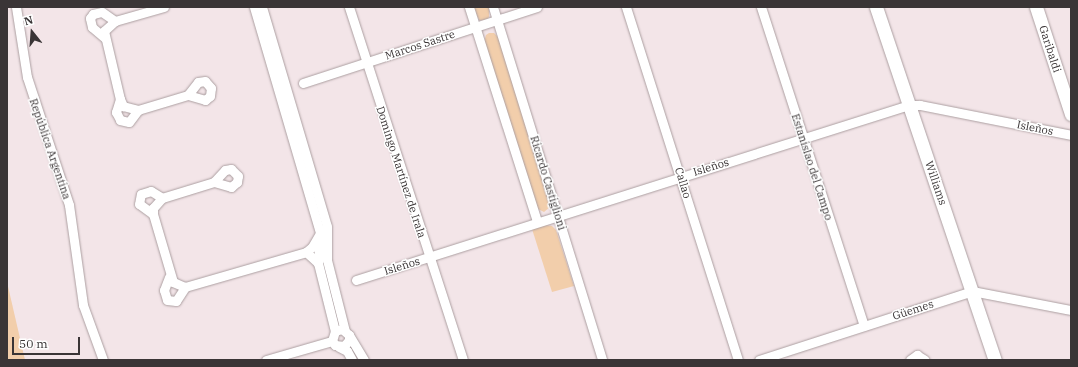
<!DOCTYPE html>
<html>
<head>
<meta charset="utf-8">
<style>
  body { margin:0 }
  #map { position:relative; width:1078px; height:367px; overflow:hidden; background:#f3e5e8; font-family:"IBM Plex Serif",serif }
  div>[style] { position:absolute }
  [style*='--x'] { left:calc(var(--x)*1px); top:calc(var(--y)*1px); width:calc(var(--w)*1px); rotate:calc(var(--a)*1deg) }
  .green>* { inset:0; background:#f2ceab }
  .roads { filter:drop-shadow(0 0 1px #ac9fa1) drop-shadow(0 0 1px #ac9fa1) }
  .street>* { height:9px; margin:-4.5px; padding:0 4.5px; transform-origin:4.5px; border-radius:4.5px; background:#fff }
  .secondary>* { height:13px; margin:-6.5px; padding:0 6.5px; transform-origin:6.5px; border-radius:6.5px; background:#fff }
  span { translate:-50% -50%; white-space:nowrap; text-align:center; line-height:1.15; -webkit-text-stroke:3px #fff; paint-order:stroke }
  .street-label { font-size:11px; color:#3a3536 }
  .frame { position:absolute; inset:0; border:8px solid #3a3536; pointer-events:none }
  .north { position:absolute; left:12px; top:12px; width:40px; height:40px; -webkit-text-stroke:3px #fff; paint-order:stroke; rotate:343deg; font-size:11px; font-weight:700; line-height:16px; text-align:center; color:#3a3536 }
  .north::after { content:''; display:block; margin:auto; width:14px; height:18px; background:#3a3536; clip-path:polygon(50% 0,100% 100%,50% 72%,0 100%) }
  .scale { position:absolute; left:12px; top:337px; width:68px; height:18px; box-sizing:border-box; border:2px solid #3a3536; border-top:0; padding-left:5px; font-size:12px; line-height:14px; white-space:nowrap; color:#3a3536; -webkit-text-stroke:3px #fff; paint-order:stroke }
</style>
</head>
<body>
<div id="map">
  <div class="green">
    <i style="clip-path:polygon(473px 7px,489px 7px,489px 17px,486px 21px,479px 20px)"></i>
    <i style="clip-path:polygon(489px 33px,494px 33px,499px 38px,549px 203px,550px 207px,544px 212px,536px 208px,484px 42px,486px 35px)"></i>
    <i style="clip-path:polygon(545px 225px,552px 226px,556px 230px,574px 286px,552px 292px,532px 229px)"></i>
    <i style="clip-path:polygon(7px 282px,25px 360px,7px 360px)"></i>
  </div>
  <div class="roads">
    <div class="street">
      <i style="--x:16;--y:7;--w:71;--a:81.1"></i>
      <i style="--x:27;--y:77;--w:135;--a:71.8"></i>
      <i style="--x:69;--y:205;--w:101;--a:82"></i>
      <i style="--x:83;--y:305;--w:59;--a:70"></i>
      <i style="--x:164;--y:7;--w:51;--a:164.1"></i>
      <i style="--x:115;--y:21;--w:15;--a:138"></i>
      <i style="--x:104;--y:31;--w:70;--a:76.8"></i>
      <i style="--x:120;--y:99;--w:8;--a:67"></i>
      <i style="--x:123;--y:106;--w:16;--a:15"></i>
      <i style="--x:138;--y:110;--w:52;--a:-16.7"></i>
      <i style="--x:188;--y:95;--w:18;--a:16"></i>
      <i style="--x:205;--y:100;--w:6;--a:-39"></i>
      <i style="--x:210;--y:96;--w:8;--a:-83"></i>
      <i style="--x:211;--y:88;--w:9;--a:-131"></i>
      <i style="--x:205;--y:81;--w:7;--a:172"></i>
      <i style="--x:198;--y:82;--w:16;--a:128"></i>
      <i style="--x:254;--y:7;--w:234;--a:73.7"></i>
      <i style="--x:320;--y:232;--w:31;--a:94"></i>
      <i style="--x:318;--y:263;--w:70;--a:76"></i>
      <i style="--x:335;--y:331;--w:10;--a:107"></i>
      <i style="--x:332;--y:341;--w:5;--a:53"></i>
      <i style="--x:335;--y:345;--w:9;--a:6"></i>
      <i style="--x:344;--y:346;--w:8;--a:-50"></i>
      <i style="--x:349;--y:340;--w:5;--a:-90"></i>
      <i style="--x:349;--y:335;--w:9;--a:-139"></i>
      <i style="--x:342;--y:329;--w:7;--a:164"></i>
      <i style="--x:262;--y:7;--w:229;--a:73.5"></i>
      <i style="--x:327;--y:227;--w:33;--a:90"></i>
      <i style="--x:327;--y:260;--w:73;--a:75.8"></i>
      <i style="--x:349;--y:7;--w:371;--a:72.1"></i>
      <i style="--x:469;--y:7;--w:225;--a:72.4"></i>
      <i style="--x:493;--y:7;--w:369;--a:72.8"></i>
      <i style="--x:626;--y:7;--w:370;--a:72.4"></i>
      <i style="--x:761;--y:7;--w:335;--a:72.1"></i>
      <i style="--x:105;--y:38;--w:17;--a:-140"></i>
      <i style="--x:92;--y:27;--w:9;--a:-103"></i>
      <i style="--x:90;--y:18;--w:5;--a:-53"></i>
      <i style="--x:93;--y:14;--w:9;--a:-13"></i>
      <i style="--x:102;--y:12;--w:16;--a:35"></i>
      <i style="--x:303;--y:83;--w:246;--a:-18"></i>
      <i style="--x:120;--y:99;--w:14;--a:107"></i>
      <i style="--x:116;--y:112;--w:9;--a:63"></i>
      <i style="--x:120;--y:120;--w:9;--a:13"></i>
      <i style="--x:129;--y:122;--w:15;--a:-53"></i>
      <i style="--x:214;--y:182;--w:18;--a:16"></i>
      <i style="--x:231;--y:187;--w:8;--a:-40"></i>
      <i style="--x:237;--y:182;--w:6;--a:-81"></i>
      <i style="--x:238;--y:176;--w:10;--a:-135"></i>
      <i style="--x:231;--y:169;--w:6;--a:171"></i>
      <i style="--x:225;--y:170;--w:16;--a:133"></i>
      <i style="--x:214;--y:182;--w:54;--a:162.9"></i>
      <i style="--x:162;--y:198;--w:13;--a:132"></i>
      <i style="--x:153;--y:208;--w:6;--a:90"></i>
      <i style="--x:153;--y:214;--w:71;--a:73.6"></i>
      <i style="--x:173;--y:282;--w:13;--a:23"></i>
      <i style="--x:185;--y:287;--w:126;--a:-16.1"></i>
      <i style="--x:153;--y:214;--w:17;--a:-144"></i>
      <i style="--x:139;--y:204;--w:10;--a:-79"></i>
      <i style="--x:141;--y:194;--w:10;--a:-17"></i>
      <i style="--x:151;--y:191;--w:13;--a:32"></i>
      <i style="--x:318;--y:263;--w:16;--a:-137"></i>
      <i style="--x:306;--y:252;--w:8;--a:-40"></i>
      <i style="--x:312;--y:247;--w:14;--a:-60"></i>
      <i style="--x:169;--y:277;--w:14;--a:111"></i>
      <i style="--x:164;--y:290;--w:10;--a:73"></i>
      <i style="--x:167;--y:300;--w:9;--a:6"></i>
      <i style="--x:176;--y:301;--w:17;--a:-57"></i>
      <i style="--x:356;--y:280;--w:580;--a:-17.56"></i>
      <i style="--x:909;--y:105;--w:11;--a:0"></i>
      <i style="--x:920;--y:105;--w:154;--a:11.2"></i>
      <i style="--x:349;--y:335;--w:29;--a:59"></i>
      <i style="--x:339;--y:347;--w:9;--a:27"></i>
      <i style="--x:347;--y:351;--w:10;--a:61"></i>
      <i style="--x:266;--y:360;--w:69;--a:-16.1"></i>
      <i style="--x:759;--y:360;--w:224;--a:-17.9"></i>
      <i style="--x:972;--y:291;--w:101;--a:10.9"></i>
      <i style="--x:910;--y:360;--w:9;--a:-36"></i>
      <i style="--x:917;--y:355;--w:9;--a:32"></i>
    </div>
    <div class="secondary">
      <i style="--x:876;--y:7;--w:373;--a:71.4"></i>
      <i style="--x:1036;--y:7;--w:113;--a:71.9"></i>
    </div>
  </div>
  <div class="street-label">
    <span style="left:420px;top:45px;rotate:-18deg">Marcos Sastre</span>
    <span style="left:1050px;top:49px;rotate:72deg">Garibaldi</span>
    <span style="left:1035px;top:128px;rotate:11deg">Isleños</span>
    <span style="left:50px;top:149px;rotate:71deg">República Argentina</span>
    <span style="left:711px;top:167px;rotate:-17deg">Isleños</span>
    <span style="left:812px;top:167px;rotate:72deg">Estanislao del Campo</span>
    <span style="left:401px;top:172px;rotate:72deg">Domingo Martínez de Irala</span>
    <span style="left:548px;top:183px;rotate:73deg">Ricardo Castiglioni</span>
    <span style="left:683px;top:183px;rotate:73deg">Callao</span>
    <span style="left:936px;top:183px;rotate:71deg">Williams</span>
    <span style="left:402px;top:266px;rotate:-17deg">Isleños</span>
    <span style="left:913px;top:310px;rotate:-18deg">Güemes</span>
  </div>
  <div class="frame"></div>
  <div class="north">N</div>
  <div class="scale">50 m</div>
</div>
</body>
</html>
